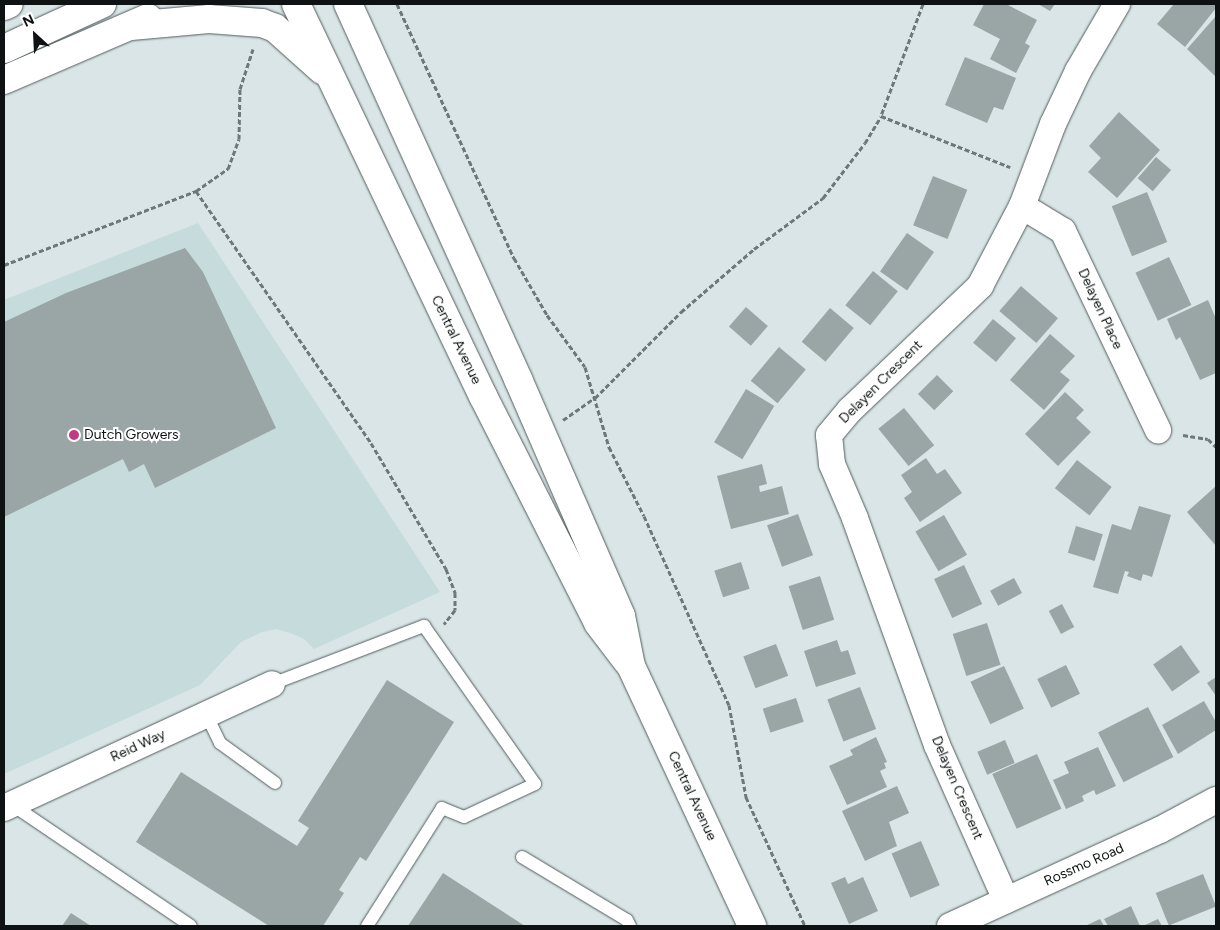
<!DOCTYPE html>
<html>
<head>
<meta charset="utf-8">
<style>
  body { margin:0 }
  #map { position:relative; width:1220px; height:930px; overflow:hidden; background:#d9e5e6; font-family:Figtree,sans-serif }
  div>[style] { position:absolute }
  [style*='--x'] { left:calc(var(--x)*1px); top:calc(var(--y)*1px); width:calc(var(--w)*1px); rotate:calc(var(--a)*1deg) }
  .built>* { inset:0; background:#c6dbdc }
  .building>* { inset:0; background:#9aa5a6; transform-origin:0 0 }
  .path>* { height:3px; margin-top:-1.5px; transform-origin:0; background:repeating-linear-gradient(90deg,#6f7777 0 5px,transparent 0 7.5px) }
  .roads { filter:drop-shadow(0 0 1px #525c5d) drop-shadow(0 0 1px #525c5d) }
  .lane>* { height:12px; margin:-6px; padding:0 6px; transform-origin:6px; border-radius:6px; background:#fff }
  .street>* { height:26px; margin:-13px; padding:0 13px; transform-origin:13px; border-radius:13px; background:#fff }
  .secondary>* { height:28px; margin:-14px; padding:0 14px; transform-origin:14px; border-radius:14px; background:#fff }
  .dots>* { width:14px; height:14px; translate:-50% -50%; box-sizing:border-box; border:2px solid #fff; border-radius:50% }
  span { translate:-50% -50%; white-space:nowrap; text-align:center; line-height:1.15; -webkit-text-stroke:4px #fff; paint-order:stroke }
  .street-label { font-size:14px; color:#0e1212 }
  .poi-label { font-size:14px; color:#0e1212 }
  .left { translate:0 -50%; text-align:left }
  .frame { position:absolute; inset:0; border:5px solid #0e1212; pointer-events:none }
  .north { position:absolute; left:10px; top:10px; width:50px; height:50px; -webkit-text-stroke:4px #fff; paint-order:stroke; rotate:335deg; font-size:14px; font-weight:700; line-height:20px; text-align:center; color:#0e1212 }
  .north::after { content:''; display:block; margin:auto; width:18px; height:22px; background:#0e1212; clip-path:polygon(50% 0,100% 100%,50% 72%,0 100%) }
</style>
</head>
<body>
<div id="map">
  <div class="built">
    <i style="clip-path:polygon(198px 223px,440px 592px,314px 649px,304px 639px,293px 634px,276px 629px,262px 632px,241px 642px,200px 685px,4px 774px,4px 300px)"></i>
  </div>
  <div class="building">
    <i style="clip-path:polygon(984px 4px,1006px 4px,1037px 20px,1025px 43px,1030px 46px,1016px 73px,990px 59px,1000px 39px,973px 25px)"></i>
    <i style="clip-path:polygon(1038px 4px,1055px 4px,1050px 11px)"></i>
    <i style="clip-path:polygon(1174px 4px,1216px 4px,1216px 8px,1185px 47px,1157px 24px)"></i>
    <i style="clip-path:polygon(1216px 16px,1216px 77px,1187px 49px)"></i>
    <i style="clip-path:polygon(965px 57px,1016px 78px,1003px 110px,994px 107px,987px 123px,945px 105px)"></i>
    <i style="clip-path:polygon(1119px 112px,1160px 150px,1117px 198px,1088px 172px,1101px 158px,1089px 146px)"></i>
    <i style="left:1156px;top:157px;width:20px;height:28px;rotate:41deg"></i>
    <i style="left:933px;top:176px;width:37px;height:53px;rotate:22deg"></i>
    <i style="left:1147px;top:192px;width:54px;height:38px;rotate:68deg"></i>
    <i style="left:907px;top:233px;width:33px;height:47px;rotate:35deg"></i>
    <i style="clip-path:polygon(185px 248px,203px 272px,276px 428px,155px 488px,144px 464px,129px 472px,123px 459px,4px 517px,4px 322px,66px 293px)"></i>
    <i style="left:1169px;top:257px;width:53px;height:37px;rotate:65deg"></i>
    <i style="left:873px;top:271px;width:32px;height:44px;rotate:39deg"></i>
    <i style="left:1021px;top:286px;width:49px;height:33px;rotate:41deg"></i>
    <i style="clip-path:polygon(1208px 300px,1216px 319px,1216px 373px,1200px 380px,1180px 337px,1176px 340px,1167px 319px)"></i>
    <i style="left:746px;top:307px;width:29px;height:26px;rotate:41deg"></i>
    <i style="left:830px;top:308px;width:31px;height:44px;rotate:40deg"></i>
    <i style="left:993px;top:319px;width:30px;height:31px;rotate:40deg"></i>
    <i style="clip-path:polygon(1050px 334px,1075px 356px,1060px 372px,1070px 380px,1044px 410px,1010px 380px)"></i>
    <i style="left:779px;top:347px;width:35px;height:44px;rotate:40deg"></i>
    <i style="left:937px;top:375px;width:23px;height:27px;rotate:45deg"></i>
    <i style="left:746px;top:389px;width:33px;height:62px;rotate:31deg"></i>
    <i style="clip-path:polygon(1065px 392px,1084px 410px,1076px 418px,1091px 432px,1058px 466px,1025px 434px)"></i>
    <i style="left:904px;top:408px;width:48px;height:33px;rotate:51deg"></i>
    <i style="clip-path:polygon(926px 458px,937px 474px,945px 469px,962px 493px,920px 522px,904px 498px,912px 492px,901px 475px)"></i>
    <i style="left:1077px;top:460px;width:44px;height:36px;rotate:38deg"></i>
    <i style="clip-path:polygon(762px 464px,767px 484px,759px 486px,760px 492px,782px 486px,789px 514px,731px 529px,717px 476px)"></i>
    <i style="clip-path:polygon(1216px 486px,1216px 546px,1187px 512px)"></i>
    <i style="clip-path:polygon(1139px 506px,1171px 515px,1152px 577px,1143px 574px,1141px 581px,1127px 576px,1129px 572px,1125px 571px,1118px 594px,1093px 587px,1112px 524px,1131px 530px)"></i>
    <i style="left:798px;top:514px;width:44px;height:33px;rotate:70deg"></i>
    <i style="left:944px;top:515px;width:46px;height:33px;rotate:60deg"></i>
    <i style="left:1076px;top:526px;width:28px;height:28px;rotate:17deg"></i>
    <i style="left:741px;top:562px;width:28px;height:28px;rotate:72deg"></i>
    <i style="left:964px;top:565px;width:43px;height:33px;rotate:65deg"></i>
    <i style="left:820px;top:576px;width:46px;height:33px;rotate:72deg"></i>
    <i style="left:1014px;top:578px;width:17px;height:27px;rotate:62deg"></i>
    <i style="left:1062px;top:604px;width:26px;height:15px;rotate:62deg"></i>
    <i style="left:987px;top:623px;width:44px;height:36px;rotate:72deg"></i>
    <i style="clip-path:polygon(837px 640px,841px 652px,848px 650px,856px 674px,816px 687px,804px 651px)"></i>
    <i style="left:776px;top:644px;width:34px;height:35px;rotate:69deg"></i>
    <i style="left:1181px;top:645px;width:33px;height:34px;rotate:55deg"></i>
    <i style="left:1066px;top:665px;width:32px;height:32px;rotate:64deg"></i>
    <i style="left:1004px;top:666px;width:47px;height:37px;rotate:65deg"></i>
    <i style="clip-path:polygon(1216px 677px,1216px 696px,1207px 683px)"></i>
    <i style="clip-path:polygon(387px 680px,454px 722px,366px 861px,360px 857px,339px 890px,344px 893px,323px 926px,269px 926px,136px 842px,181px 772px,297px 846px,309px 828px,298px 821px)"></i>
    <i style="left:860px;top:687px;width:45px;height:35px;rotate:69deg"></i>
    <i style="left:796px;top:698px;width:25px;height:35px;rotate:72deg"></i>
    <i style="clip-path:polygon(1204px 701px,1216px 722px,1216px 730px,1178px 754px,1162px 725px)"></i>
    <i style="left:1148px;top:707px;width:56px;height:56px;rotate:63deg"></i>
    <i style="clip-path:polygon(876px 737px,887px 762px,884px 763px,886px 768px,880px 771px,887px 787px,847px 805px,829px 766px,853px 755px,850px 750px)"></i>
    <i style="left:1005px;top:740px;width:25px;height:30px;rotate:67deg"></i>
    <i style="clip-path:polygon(1098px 747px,1116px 786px,1096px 795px,1094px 790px,1082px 796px,1084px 801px,1066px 809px,1053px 780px,1069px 773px,1064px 762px)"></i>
    <i style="left:1037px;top:754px;width:60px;height:49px;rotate:66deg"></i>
    <i style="clip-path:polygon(897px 786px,909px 813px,889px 822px,897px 846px,865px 861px,842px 811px)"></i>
    <i style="left:921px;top:841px;width:48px;height:32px;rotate:67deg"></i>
    <i style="clip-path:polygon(443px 873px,525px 926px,408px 926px)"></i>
    <i style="left:1203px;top:874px;width:35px;height:51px;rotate:68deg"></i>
    <i style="clip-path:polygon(845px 877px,848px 884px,863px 877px,878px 911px,849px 924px,831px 883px)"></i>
    <i style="clip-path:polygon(1131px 906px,1140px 926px,1108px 926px,1104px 919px)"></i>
    <i style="clip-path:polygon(71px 913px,91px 926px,62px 926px)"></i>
    <i style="clip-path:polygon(1100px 919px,1104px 926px,1085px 926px)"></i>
    <i style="clip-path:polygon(1158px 919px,1162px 926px,1143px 926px)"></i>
  </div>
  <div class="path">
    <i style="--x:397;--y:4;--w:280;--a:65.3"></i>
    <i style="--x:514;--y:258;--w:66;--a:59.9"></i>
    <i style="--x:547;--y:315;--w:64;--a:53.8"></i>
    <i style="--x:585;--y:367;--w:84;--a:73.3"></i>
    <i style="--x:609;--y:447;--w:77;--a:63.1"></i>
    <i style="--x:644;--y:516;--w:207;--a:65.8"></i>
    <i style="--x:729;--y:705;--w:94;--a:79.5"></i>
    <i style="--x:746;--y:797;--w:142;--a:65.4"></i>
    <i style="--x:923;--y:4;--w:120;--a:110.6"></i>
    <i style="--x:881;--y:116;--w:139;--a:21.6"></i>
    <i style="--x:196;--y:191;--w:307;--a:55.2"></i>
    <i style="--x:371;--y:443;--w:147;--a:59.2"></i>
    <i style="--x:446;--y:569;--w:26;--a:69"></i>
    <i style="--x:455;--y:593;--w:17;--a:90"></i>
    <i style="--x:455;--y:610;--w:18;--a:128"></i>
    <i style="--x:4;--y:265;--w:206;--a:-21.1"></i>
    <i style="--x:196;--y:191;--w:39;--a:-35"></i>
    <i style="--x:228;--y:169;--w:32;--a:-70"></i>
    <i style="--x:239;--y:139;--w:50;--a:-88.9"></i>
    <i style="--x:240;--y:89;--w:42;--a:-72"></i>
    <i style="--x:563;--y:420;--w:39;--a:-35"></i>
    <i style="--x:595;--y:398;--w:122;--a:-45"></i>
    <i style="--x:681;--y:312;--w:96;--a:-40.8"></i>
    <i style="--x:754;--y:249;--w:86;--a:-36.5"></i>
    <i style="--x:823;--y:198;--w:69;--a:-52.6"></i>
    <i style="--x:865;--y:143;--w:31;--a:-59"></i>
    <i style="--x:1183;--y:435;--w:25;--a:9"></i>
    <i style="--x:1208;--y:439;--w:11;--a:45"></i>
  </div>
  <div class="roads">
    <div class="lane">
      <i style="--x:272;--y:684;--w:163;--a:-20.9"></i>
      <i style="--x:424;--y:626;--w:193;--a:54.9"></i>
      <i style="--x:535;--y:784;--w:78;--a:155.1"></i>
      <i style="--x:464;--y:817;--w:24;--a:-158"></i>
      <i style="--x:442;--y:808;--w:140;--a:122.4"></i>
      <i style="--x:206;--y:714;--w:32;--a:64"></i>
      <i style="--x:220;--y:743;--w:68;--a:36"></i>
      <i style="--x:11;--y:804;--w:217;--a:34.1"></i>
      <i style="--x:522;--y:857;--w:122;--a:31"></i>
      <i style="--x:627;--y:920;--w:7;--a:63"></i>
    </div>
    <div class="street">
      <i style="--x:1022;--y:206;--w:48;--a:31.4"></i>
      <i style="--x:1063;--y:231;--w:221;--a:64.5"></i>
      <i style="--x:4;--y:808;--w:295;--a:-24.8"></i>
      <i style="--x:1006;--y:900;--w:170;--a:-114"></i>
      <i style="--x:937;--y:745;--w:241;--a:-109.9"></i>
      <i style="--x:855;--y:518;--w:59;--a:-113.1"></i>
      <i style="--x:832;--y:464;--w:29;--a:-96"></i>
      <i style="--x:829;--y:435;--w:33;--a:-50"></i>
      <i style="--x:850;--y:410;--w:180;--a:-43.6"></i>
      <i style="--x:980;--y:286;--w:90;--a:-62.3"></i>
      <i style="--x:1022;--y:206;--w:88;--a:-69.3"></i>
      <i style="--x:1053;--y:124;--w:59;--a:-64.7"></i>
      <i style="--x:1078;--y:71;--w:78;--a:-59.8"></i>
      <i style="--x:950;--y:926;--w:231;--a:-24.6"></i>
      <i style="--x:1160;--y:830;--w:64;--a:-28.2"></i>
    </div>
    <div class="secondary">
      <i style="--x:296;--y:4;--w:434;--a:64.5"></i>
      <i style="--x:483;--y:396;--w:254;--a:63.1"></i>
      <i style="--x:598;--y:623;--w:48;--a:52.7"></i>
      <i style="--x:348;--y:4;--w:412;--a:65.6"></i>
      <i style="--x:518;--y:379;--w:258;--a:66.5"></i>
      <i style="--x:621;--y:616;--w:51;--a:78.7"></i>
      <i style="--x:631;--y:666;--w:287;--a:65"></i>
      <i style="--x:4;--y:6;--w:5;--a:-22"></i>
      <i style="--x:131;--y:26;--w:78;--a:-5.1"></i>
      <i style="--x:209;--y:19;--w:53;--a:4.3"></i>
      <i style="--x:262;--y:23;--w:14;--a:21"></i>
      <i style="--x:275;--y:28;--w:63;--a:41.8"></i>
      <i style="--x:4;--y:49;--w:108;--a:-24.7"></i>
      <i style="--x:4;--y:80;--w:157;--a:-23.3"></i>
    </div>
  </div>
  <div class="dots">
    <i style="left:74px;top:435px;background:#c03c82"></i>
  </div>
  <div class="street-label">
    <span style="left:1100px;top:309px;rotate:65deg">Delayen Place</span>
    <span style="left:456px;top:340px;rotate:64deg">Central Avenue</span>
    <span style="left:881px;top:382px;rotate:-45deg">Delayen Crescent</span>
    <span style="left:138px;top:746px;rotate:-25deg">Reid Way</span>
    <span style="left:957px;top:788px;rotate:67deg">Delayen Crescent</span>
    <span style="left:692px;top:796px;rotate:65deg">Central Avenue</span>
    <span style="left:1084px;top:865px;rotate:-24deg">Rossmo Road</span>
  </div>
  <div class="poi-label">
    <span class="left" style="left:84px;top:435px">Dutch Growers</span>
  </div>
  <div class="frame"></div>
  <div class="north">N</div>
</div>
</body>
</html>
